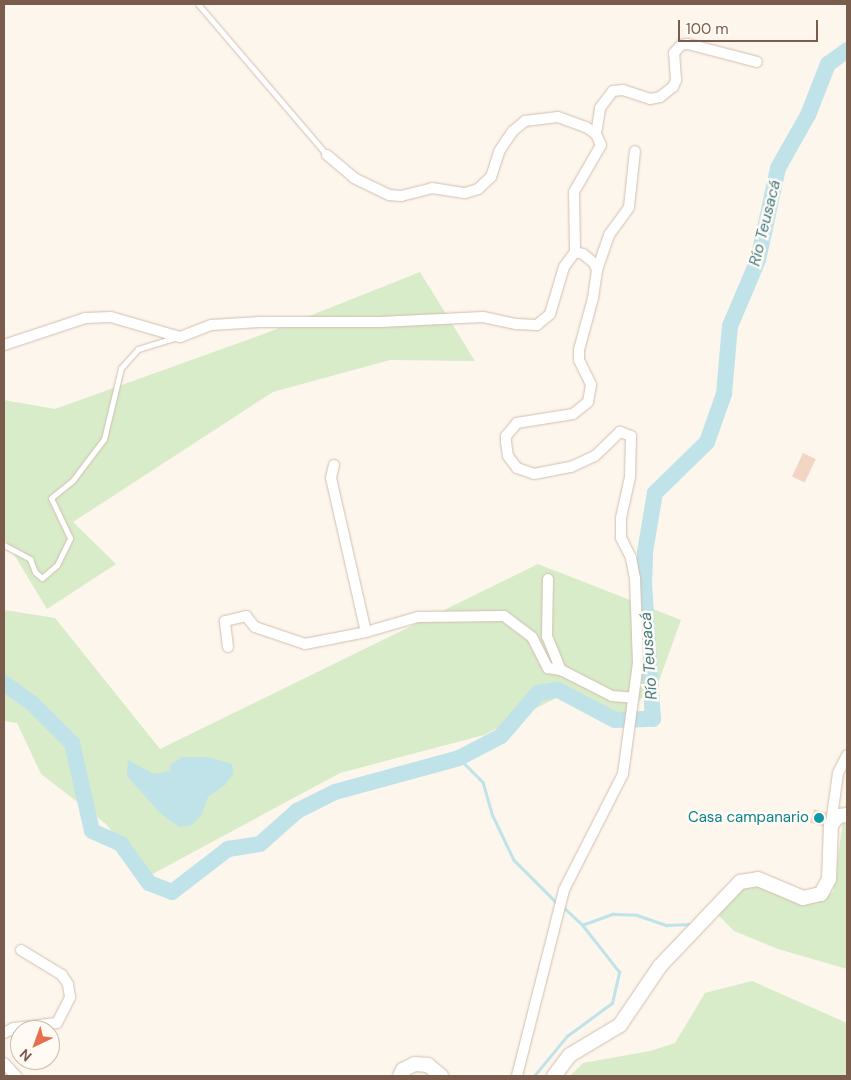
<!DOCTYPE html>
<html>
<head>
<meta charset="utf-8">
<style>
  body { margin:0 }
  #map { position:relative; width:851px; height:1080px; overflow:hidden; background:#fdf6ec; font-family:"DM Sans",sans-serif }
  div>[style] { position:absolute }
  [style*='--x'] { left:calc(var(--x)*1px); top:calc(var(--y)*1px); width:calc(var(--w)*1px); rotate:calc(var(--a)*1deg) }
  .green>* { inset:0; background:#d8ecc9 }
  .water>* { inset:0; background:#bfe3e8 }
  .stream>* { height:2.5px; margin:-1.25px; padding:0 1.25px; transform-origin:1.25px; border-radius:1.25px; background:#bfe3e8 }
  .river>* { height:16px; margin:-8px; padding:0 8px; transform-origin:8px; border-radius:8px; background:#bfe3e8 }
  .building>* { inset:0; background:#f3d5c3; transform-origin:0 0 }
  .roads { filter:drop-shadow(0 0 1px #d1beb0) drop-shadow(0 0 1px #d1beb0) }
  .lane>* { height:5px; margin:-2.5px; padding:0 2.5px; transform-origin:2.5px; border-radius:2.5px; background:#fff }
  .street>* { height:10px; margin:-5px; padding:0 5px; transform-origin:5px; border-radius:5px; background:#fff }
  .secondary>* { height:14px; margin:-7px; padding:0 7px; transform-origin:7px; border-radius:7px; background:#fff }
  .dots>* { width:14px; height:14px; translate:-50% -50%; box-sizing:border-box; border:2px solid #fffaf3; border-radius:50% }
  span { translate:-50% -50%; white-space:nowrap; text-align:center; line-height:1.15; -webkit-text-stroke:5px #fffaf3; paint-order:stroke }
  .culture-label { font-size:15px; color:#0d838f }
  .right { translate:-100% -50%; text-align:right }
  .water-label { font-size:16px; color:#437c86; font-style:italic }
  .frame { position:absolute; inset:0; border:5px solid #7a5c4d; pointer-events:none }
  .north { position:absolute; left:10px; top:1020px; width:50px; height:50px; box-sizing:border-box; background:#fffaf3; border:1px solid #cabbb1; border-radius:50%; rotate:222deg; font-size:14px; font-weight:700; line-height:20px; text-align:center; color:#7a5c4d }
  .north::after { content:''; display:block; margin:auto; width:18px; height:22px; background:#e76f51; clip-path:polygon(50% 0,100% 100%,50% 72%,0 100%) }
  .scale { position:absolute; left:678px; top:20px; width:140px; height:22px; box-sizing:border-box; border:2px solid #7a5c4d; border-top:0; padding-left:6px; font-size:15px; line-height:18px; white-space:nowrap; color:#7a5c4d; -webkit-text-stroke:4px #fffaf3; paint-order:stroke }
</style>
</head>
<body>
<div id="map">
  <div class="green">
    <i style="clip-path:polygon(420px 272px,475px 361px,390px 360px,273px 392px,73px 522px,116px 564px,47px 609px,4px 538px,4px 400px,55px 409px,264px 334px)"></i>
    <i style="clip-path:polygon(538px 564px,681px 620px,659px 681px,616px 724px,560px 696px,484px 735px,340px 773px,147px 877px,106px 824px,41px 774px,17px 723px,4px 721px,4px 610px,55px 618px,160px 749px)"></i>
    <i style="clip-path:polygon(847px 793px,847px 969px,778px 949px,734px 931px,716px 913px,741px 882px,757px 879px,795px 899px,815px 903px,833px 892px)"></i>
    <i style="clip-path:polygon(752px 981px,847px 1023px,847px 1076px,570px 1076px,583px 1063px,650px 1051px,675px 1043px,705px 993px)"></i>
  </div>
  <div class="water">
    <i style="clip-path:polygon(182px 757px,207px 757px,232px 764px,233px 774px,225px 785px,208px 797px,202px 814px,192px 825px,179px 827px,160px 813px,127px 776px,128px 760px,154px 774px,170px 771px,170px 765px)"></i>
  </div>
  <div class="stream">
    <i style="--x:459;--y:758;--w:34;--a:45"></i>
    <i style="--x:483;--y:782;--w:35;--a:74"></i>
    <i style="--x:493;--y:816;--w:49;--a:64.5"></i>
    <i style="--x:514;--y:860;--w:62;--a:45"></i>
    <i style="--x:582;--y:925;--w:33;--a:-20"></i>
    <i style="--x:613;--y:914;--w:24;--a:2"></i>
    <i style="--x:637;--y:915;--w:31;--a:19"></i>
    <i style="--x:666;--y:925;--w:25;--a:-2"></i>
    <i style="--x:534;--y:1076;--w:52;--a:-50.5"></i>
    <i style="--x:567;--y:1036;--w:56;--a:-36.3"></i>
    <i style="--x:612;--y:1003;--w:32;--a:-77"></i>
    <i style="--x:619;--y:972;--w:60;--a:-128.2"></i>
    <i style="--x:582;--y:925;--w:26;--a:-137"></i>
  </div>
  <div class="river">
    <i style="--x:4;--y:683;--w:34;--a:36"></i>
    <i style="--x:32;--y:703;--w:57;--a:45"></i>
    <i style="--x:72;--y:743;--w:90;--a:77.2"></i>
    <i style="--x:92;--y:831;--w:32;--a:24"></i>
    <i style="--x:121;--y:844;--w:48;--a:54.3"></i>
    <i style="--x:149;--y:883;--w:25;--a:21"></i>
    <i style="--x:172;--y:892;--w:71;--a:-37.5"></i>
    <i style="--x:228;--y:849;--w:32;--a:-9"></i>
    <i style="--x:260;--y:844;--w:50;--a:-41.7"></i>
    <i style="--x:297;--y:811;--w:42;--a:-26.6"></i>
    <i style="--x:335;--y:792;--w:129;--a:-15.3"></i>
    <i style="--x:459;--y:758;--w:47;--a:-27.6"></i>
    <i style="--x:501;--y:736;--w:57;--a:-49.3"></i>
    <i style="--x:538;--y:693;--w:20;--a:-9"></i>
    <i style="--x:558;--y:690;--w:64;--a:27.8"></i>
    <i style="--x:615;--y:720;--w:38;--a:-2"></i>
    <i style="--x:653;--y:719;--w:134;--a:-93.8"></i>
    <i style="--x:644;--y:585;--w:33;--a:-88"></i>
    <i style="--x:645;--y:552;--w:60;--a:-80.4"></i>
    <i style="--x:655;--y:493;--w:73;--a:-44.4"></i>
    <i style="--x:707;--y:442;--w:51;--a:-70.5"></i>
    <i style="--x:724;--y:394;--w:68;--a:-85"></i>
    <i style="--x:730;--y:326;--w:72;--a:-67"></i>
    <i style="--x:758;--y:260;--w:94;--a:-77.7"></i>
    <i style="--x:778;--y:168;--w:61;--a:-60.5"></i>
    <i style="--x:808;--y:115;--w:55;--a:-68.6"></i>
    <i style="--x:828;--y:64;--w:24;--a:-36"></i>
  </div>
  <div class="building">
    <i style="left:803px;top:453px;width:14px;height:26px;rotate:25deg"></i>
    <i style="left:814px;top:809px;width:14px;height:14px;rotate:17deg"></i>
  </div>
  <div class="roads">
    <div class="lane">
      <i style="--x:198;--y:4;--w:199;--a:49.5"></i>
      <i style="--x:4;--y:545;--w:30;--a:28"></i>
      <i style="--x:30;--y:559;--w:14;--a:69"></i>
      <i style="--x:35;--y:572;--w:9;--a:41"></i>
      <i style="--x:42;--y:578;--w:20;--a:-41"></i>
      <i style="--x:57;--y:565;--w:30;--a:-64"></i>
      <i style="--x:70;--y:538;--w:44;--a:-115.4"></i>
      <i style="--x:51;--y:498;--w:28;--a:-39"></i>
      <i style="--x:73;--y:480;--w:51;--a:-52.9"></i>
      <i style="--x:104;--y:439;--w:73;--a:-76.5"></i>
      <i style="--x:121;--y:368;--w:25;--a:-48"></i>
      <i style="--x:138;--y:349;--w:39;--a:-17"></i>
    </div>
    <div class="street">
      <i style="--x:596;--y:134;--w:26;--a:-81"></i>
      <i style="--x:600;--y:108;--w:21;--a:-53"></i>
      <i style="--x:613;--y:91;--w:10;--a:-6"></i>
      <i style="--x:623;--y:90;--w:28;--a:18"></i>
      <i style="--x:650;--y:99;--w:10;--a:-11"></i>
      <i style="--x:660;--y:97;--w:16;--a:-38"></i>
      <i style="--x:673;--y:87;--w:8;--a:-67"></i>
      <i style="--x:676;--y:80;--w:27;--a:-94"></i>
      <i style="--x:674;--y:53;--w:11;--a:-49"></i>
      <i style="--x:681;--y:45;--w:7;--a:-8"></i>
      <i style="--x:688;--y:44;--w:71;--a:14.6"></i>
      <i style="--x:327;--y:155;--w:35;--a:40"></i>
      <i style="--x:354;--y:178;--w:39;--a:26"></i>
      <i style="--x:389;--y:195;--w:12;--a:5"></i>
      <i style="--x:401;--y:196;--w:32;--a:-14"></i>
      <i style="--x:432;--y:188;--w:33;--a:9"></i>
      <i style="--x:465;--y:193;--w:14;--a:-17"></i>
      <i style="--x:478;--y:189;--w:18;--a:-43"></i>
      <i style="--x:491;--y:177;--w:28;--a:-72"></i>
      <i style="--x:500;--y:150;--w:23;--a:-56"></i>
      <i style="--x:513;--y:131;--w:16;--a:-40"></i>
      <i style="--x:525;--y:121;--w:33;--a:-7"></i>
      <i style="--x:558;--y:117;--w:30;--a:20"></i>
      <i style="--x:586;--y:127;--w:12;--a:35"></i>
      <i style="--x:596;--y:134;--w:12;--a:66"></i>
      <i style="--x:601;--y:145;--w:54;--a:119.9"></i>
      <i style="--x:574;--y:192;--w:60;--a:89"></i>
      <i style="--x:597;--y:270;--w:37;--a:-71"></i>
      <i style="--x:609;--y:235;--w:34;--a:-54"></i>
      <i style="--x:629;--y:207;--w:56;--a:-83.9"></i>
      <i style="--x:4;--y:345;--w:85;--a:-18.4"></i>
      <i style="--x:85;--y:318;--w:26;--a:-2"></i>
      <i style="--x:111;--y:317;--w:72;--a:16.2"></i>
      <i style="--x:180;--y:337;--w:33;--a:-21"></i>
      <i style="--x:211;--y:325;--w:49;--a:-3.5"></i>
      <i style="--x:260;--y:322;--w:120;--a:0"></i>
      <i style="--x:380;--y:322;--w:103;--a:-2.8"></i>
      <i style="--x:483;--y:317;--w:34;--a:12"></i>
      <i style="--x:516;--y:324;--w:21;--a:3"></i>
      <i style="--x:537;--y:325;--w:17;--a:-40"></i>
      <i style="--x:550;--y:314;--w:49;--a:-73.4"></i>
      <i style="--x:564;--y:267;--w:19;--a:-54"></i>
      <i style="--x:575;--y:252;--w:8;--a:14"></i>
      <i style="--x:583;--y:254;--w:14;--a:39"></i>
      <i style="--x:594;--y:263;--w:8;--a:67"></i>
      <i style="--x:597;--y:270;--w:28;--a:98"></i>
      <i style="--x:593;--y:298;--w:54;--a:105.1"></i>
      <i style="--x:579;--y:350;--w:10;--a:90"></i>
      <i style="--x:579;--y:360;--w:28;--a:64"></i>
      <i style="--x:591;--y:385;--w:17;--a:100"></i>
      <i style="--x:588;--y:402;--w:19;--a:141"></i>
      <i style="--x:573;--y:414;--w:57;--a:170.9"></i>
      <i style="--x:517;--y:423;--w:17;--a:130"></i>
      <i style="--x:506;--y:436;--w:6;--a:90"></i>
      <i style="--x:506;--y:442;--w:14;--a:82"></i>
      <i style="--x:508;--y:456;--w:15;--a:53"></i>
      <i style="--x:517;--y:468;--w:18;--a:19"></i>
      <i style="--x:534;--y:474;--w:38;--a:-11"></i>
      <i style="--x:571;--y:467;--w:26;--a:-25"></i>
      <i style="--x:595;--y:456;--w:35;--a:-44"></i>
      <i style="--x:620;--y:432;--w:12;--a:20"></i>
      <i style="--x:631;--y:436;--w:41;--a:91.4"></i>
      <i style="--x:630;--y:477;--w:42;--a:102.4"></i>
      <i style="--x:621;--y:518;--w:20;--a:90"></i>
      <i style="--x:621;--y:538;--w:22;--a:63"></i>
      <i style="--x:631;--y:558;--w:20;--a:79"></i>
      <i style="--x:635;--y:578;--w:85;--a:88"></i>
      <i style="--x:638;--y:663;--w:112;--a:97.7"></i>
      <i style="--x:623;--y:774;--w:130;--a:117"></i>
      <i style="--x:564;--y:890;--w:192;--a:104.2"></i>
      <i style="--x:334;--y:465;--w:13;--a:103"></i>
      <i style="--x:331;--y:478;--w:158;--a:77.2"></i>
      <i style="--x:548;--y:579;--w:57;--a:91"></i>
      <i style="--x:547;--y:636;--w:37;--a:68"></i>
      <i style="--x:561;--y:670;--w:57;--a:27"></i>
      <i style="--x:612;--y:696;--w:21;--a:5"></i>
      <i style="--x:228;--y:647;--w:26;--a:-97"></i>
      <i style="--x:225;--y:621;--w:22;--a:-13"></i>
      <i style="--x:246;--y:616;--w:14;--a:51"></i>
      <i style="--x:255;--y:627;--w:53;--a:18.8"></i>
      <i style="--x:305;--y:644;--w:62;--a:-11.1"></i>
      <i style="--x:366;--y:632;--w:54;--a:-16.1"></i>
      <i style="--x:418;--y:617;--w:86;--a:-0.7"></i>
      <i style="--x:504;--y:616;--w:35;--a:37"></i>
      <i style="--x:532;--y:637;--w:35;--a:63"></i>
      <i style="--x:548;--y:668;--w:13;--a:9"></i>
      <i style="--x:831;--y:824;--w:51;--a:-82.2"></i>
      <i style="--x:838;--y:773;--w:20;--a:-63"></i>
      <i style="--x:4;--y:1033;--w:11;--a:-27"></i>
      <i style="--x:14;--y:1028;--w:43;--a:-6.6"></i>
      <i style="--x:57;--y:1023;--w:29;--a:-63"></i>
      <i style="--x:70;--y:997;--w:13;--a:-99"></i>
      <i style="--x:68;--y:984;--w:11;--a:-124"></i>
      <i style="--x:62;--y:975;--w:48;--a:-148.6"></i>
      <i style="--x:4;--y:1063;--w:18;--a:47"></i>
    </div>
    <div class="secondary">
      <i style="--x:400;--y:1076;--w:7;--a:-63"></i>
      <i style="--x:403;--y:1070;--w:13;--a:-27"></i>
      <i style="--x:415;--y:1064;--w:13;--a:4"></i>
      <i style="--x:428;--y:1065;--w:17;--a:40"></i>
      <i style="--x:554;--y:1076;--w:26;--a:-53"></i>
      <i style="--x:570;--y:1055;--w:58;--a:-31"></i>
      <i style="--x:620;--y:1025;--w:71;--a:-55.9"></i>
      <i style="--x:660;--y:966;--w:116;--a:-46.4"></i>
      <i style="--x:740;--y:882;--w:18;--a:-9"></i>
      <i style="--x:758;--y:879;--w:49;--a:22.9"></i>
      <i style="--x:803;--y:898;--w:18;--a:-13"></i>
      <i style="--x:821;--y:894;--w:17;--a:-62"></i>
      <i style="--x:829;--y:879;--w:54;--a:-87.9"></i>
      <i style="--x:831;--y:825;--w:11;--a:-52"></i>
      <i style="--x:838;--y:816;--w:9;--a:-6"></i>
    </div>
  </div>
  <div class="dots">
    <i style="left:819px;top:818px;background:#0f9aa8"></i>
  </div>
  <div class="culture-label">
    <span class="right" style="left:809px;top:818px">Casa campanario</span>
  </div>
  <div class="water-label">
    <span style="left:765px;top:223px;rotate:-76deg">Río Teusacá</span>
    <span style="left:649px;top:656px;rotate:-94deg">Río Teusacá</span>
  </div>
  <div class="frame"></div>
  <div class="north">N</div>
  <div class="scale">100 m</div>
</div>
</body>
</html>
